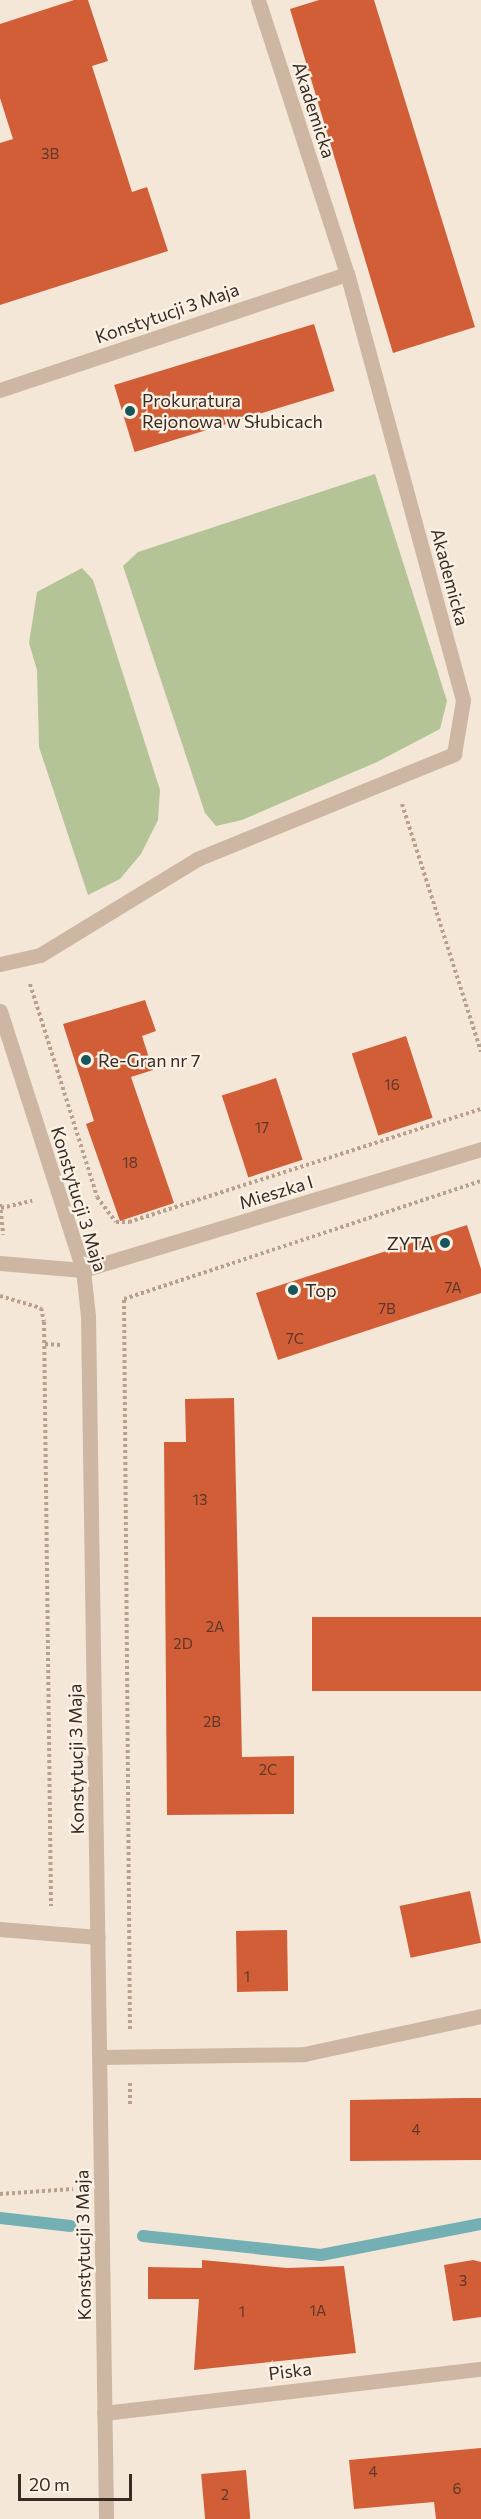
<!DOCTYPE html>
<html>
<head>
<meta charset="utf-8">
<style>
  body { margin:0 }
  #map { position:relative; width:481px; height:2519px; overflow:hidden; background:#f4e7d8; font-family:Commissioner,sans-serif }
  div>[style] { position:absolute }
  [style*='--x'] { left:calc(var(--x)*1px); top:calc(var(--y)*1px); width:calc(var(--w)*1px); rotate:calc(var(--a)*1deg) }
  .green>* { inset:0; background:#b4c496 }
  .stream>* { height:12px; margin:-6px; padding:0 6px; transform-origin:6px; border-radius:6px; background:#74b0b3 }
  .building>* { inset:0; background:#d25e37; transform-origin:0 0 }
  .path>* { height:4px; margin-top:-2px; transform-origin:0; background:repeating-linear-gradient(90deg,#b9a08d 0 3px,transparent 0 6px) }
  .minor>* { height:15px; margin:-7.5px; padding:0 7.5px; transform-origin:7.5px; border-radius:7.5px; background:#cdb6a2 }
  .dots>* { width:16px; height:16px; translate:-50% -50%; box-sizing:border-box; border:3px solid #fbf1e4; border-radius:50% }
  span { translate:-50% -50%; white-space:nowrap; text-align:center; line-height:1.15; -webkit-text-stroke:4.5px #fbf1e4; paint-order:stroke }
  .number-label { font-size:15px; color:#5e382a }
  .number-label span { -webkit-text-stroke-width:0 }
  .street-label { font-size:18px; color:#372b25 }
  .poi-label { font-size:18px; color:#372b25 }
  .left { translate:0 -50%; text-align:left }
  .right { translate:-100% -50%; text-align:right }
  .scale { position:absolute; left:18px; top:2474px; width:114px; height:27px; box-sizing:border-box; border:3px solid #372b25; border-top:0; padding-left:8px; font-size:18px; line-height:21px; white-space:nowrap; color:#372b25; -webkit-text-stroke:4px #fbf1e4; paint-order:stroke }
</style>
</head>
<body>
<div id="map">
  <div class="green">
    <i style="clip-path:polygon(375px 474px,447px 701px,440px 729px,377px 762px,242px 820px,216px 826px,205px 813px,123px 566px,138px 552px)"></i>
    <i style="clip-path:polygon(82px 568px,93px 580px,160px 790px,158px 820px,141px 854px,120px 879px,88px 895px,39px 747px,37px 670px,29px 643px,37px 592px)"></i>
  </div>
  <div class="stream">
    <i style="--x:0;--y:2218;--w:71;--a:6.4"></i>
    <i style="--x:143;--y:2236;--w:179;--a:6.1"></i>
    <i style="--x:321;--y:2255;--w:163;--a:-11"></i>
  </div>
  <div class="building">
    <i style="clip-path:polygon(74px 0,88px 0,108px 61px,92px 66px,132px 192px,147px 187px,168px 251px,0 305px,0 143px,13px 139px,0 98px,0 24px)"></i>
    <i style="clip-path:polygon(319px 0,374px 0,475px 327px,393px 353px,290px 9px)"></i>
    <i style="left:314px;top:324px;width:70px;height:209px;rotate:73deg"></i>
    <i style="clip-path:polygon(145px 1000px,156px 1031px,142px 1036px,153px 1070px,131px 1077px,174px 1203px,120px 1221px,86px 1124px,94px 1121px,63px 1024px)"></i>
    <i style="left:406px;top:1036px;width:86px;height:57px;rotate:72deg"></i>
    <i style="left:276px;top:1078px;width:86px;height:57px;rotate:72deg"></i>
    <i style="clip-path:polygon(467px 1225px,481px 1269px,481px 1293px,278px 1360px,256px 1293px)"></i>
    <i style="clip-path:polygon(234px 1398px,242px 1757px,294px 1756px,294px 1814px,167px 1815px,164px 1442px,186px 1442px,185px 1399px)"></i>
    <i style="left:481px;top:1617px;width:74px;height:169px;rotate:90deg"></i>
    <i style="left:470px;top:1891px;width:53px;height:72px;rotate:78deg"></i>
    <i style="left:287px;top:1930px;width:61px;height:51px;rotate:89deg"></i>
    <i style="clip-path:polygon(463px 2098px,481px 2098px,481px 2160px,350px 2161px,350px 2100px)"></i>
    <i style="clip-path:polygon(202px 2260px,287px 2268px,344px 2266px,356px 2353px,194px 2370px,199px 2299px,148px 2299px,148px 2267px,202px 2268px)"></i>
    <i style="clip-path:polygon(473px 2260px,481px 2262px,481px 2317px,453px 2321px,444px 2265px)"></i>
    <i style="clip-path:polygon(481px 2448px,481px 2519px,436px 2519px,434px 2502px,354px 2509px,349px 2460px)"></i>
    <i style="left:246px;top:2470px;width:49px;height:45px;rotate:85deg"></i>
  </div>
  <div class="path">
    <i style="--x:402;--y:804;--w:260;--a:72.3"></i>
    <i style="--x:30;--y:984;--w:223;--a:72.5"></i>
    <i style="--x:97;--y:1197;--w:31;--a:53"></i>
    <i style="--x:116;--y:1222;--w:13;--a:0"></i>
    <i style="--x:129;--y:1222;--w:370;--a:-17.8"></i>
    <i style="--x:0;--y:1204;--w:31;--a:84"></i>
    <i style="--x:1;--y:1208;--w:32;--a:-13"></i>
    <i style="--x:0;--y:1296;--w:43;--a:16.3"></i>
    <i style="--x:41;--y:1308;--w:14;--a:78"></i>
    <i style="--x:44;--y:1322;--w:584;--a:89.31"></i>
    <i style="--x:45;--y:1344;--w:16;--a:4"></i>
    <i style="--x:130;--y:2029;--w:730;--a:-90.47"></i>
    <i style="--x:124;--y:1299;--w:376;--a:-18.3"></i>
    <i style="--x:130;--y:2104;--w:22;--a:-90"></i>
    <i style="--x:0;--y:2194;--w:73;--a:-3.9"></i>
  </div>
  <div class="minor">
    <i style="--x:0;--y:390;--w:366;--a:-18.5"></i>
    <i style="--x:0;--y:964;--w:41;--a:-12.7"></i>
    <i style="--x:40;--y:955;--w:184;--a:-31.4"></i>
    <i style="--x:197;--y:859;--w:278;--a:-22.2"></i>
    <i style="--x:454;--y:754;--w:55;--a:-80.5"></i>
    <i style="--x:463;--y:700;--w:442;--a:-105.2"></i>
    <i style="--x:347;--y:274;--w:288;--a:-108"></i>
    <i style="--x:0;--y:1011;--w:272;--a:72.2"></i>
    <i style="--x:83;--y:1270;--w:46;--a:83.8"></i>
    <i style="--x:88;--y:1316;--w:1203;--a:89.14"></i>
    <i style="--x:0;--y:1263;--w:83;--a:4.8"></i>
    <i style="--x:83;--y:1270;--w:416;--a:-16.9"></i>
    <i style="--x:0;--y:1929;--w:98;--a:4.7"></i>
    <i style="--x:100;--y:2057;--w:204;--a:-0.8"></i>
    <i style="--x:304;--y:2054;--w:181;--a:-12.1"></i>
    <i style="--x:104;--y:2413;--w:380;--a:-6.7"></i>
  </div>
  <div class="dots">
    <i style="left:130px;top:411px;background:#17575c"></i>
    <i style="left:86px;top:1060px;background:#17575c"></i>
    <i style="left:445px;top:1243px;background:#17575c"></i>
    <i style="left:293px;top:1290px;background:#17575c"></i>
  </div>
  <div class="number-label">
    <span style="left:50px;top:154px">3B</span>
    <span style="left:392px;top:1085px">16</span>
    <span style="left:262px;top:1128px">17</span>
    <span style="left:130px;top:1163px">18</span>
    <span style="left:453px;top:1288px">7A</span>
    <span style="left:387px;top:1309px">7B</span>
    <span style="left:295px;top:1339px">7C</span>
    <span style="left:200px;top:1500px">13</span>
    <span style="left:215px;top:1627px">2A</span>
    <span style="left:183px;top:1644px">2D</span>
    <span style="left:212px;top:1722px">2B</span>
    <span style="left:268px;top:1770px">2C</span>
    <span style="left:247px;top:1977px">1</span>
    <span style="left:416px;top:2130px">4</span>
    <span style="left:463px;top:2281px">3</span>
    <span style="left:318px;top:2311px">1A</span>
    <span style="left:242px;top:2312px">1</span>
    <span style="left:373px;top:2472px">4</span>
    <span style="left:457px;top:2489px">6</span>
    <span style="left:225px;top:2495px">2</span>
  </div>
  <div class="street-label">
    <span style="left:314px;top:110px;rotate:72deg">Akademicka</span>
    <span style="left:167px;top:313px;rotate:-19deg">Konstytucji 3 Maja</span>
    <span style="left:450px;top:577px;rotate:75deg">Akademicka</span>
    <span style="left:276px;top:1192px;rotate:-17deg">Mieszka I</span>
    <span style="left:79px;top:1199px;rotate:73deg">Konstytucji 3 Maja</span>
    <span style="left:76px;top:1759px;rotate:-91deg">Konstytucji 3 Maja</span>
    <span style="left:83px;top:2245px;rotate:-91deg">Konstytucji 3 Maja</span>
    <span style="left:290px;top:2371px;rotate:-7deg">Piska</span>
  </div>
  <div class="poi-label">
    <span class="left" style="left:142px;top:411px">Prokuratura<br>Rejonowa w Słubicach</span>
    <span class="left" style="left:98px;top:1060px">Re-Gran nr 7</span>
    <span class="right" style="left:433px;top:1243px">ZYTA</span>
    <span class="left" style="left:305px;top:1290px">Top</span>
  </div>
  <div class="scale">20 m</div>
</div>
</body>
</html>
